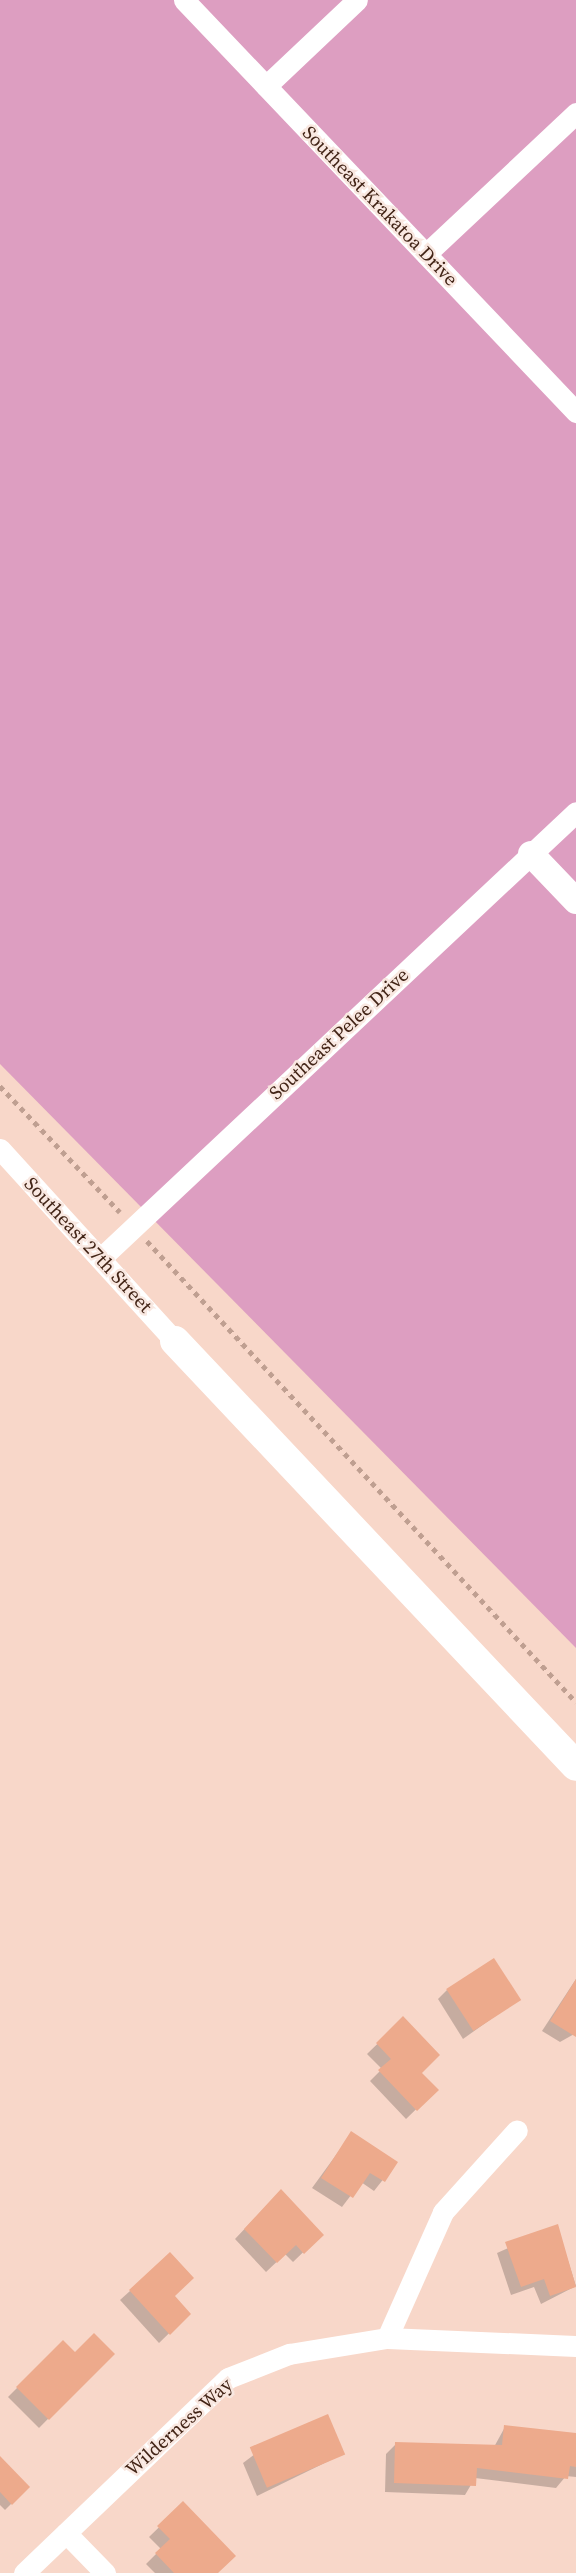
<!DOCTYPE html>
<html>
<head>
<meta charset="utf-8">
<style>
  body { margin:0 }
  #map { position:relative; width:576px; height:2573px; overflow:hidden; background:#f8d7c9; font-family:"Source Serif 4",serif }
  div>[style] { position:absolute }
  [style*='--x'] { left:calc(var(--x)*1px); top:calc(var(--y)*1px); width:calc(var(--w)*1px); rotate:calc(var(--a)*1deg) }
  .green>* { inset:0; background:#dd9ec1 }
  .shadow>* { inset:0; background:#0003 }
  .building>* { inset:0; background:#edaa8c; transform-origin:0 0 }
  .path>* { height:4.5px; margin-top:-2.25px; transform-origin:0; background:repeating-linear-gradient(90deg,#bf9f91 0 5px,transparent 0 10px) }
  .minor>* { height:21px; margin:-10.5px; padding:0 10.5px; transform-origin:10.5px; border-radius:10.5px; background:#fff }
  .tertiary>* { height:26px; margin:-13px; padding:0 13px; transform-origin:13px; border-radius:13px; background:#fff }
  .secondary>* { height:30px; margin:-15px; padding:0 15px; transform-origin:15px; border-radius:15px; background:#fff }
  span { translate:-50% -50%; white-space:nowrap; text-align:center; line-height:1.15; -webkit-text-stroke:5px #f9e8e1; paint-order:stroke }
  .street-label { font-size:19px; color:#422416 }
</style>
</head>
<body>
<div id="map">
  <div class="green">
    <i style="clip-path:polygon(0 0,576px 0,576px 1648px,0 1064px)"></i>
  </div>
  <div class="shadow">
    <i style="clip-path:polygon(576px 1979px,576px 2033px,560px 2042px,542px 2031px)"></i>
    <i style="clip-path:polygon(447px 1990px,519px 1999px,463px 2039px,438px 1999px)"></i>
    <i style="clip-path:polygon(403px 2019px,420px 2073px,436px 2090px,406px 2119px,370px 2081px,382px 2069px,367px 2054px)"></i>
    <i style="clip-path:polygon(352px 2133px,396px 2163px,374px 2191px,361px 2182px,342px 2207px,312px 2188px)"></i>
    <i style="clip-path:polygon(271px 2201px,321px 2235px,293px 2262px,285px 2254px,266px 2272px,235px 2239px)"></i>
    <i style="clip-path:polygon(557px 2226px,576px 2286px,541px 2304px,534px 2287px,511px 2295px,497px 2253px)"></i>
    <i style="clip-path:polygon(130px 2291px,172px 2296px,189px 2314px,159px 2343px,120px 2300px)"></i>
    <i style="clip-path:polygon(63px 2342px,75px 2354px,112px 2354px,39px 2428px,8px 2397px)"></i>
    <i style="clip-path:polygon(327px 2417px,343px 2454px,257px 2496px,243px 2463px,275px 2439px)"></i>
    <i style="clip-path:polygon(505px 2427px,576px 2435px,576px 2477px,566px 2476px,556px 2488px,475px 2478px,465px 2495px,385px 2492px,386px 2454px,396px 2444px,494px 2447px)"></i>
    <i style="clip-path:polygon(0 2459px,28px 2487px,5px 2510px,0 2505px)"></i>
    <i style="clip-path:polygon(183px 2504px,216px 2573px,155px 2573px,146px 2564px,161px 2549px,149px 2537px)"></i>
  </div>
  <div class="building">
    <i style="left:494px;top:1958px;width:50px;height:57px;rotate:57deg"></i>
    <i style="clip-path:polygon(576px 1979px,576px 2037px,550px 2021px)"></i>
    <i style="clip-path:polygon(403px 2016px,440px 2055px,422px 2073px,439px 2090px,417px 2111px,378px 2070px,391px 2059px,376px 2043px)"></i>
    <i style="clip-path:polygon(351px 2131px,398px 2162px,385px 2182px,370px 2173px,353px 2198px,321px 2178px)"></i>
    <i style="clip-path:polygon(281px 2189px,324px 2235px,304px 2254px,296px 2245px,277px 2263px,244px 2229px)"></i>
    <i style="clip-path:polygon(558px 2224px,576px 2287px,550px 2296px,544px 2279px,521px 2287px,505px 2242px)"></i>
    <i style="clip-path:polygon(170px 2252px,194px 2278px,175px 2296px,191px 2314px,170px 2335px,129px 2290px)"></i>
    <i style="clip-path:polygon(94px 2333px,115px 2354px,49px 2420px,16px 2387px,63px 2340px,75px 2352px)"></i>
    <i style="left:328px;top:2414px;width:44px;height:85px;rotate:67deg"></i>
    <i style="clip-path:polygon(504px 2425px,576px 2433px,576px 2467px,570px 2466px,568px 2479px,477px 2468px,476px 2486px,394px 2483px,395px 2442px,502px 2445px)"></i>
    <i style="clip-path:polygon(0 2456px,30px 2487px,12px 2505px,0 2492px)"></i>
    <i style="clip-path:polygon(183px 2501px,236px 2556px,218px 2573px,174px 2573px,155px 2553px,170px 2539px,157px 2526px)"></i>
  </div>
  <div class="path">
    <i style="--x:0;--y:1086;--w:174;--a:46.4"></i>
    <i style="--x:147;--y:1241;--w:630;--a:47.06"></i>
  </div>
  <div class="minor">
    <i style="--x:184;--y:0;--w:569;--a:46.42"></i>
    <i style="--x:266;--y:86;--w:125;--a:-43.4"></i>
    <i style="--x:426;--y:254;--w:206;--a:-43.2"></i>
    <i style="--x:0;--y:1149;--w:260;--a:47.7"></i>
    <i style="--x:102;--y:1257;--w:650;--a:-43.19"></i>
    <i style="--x:387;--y:2338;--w:138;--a:-66"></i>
    <i style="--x:443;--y:2212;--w:110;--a:-47.9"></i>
    <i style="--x:66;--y:2533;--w:56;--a:45.7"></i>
    <i style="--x:24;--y:2573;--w:282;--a:-43.7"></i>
    <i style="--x:228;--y:2378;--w:66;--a:-21.5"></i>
    <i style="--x:289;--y:2354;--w:99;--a:-9.3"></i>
    <i style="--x:387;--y:2338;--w:189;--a:2.4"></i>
  </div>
  <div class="tertiary">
    <i style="--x:531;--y:854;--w:65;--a:46.2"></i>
  </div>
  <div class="secondary">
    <i style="--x:175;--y:1341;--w:584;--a:46.66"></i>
  </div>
  <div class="street-label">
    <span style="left:380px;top:206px;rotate:46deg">Southeast Krakatoa Drive</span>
    <span style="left:339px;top:1034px;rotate:-43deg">Southeast Pelee Drive</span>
    <span style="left:88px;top:1245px;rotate:47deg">Southeast 27th Street</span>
    <span style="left:179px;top:2427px;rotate:-42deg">Wilderness Way</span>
  </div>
</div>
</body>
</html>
